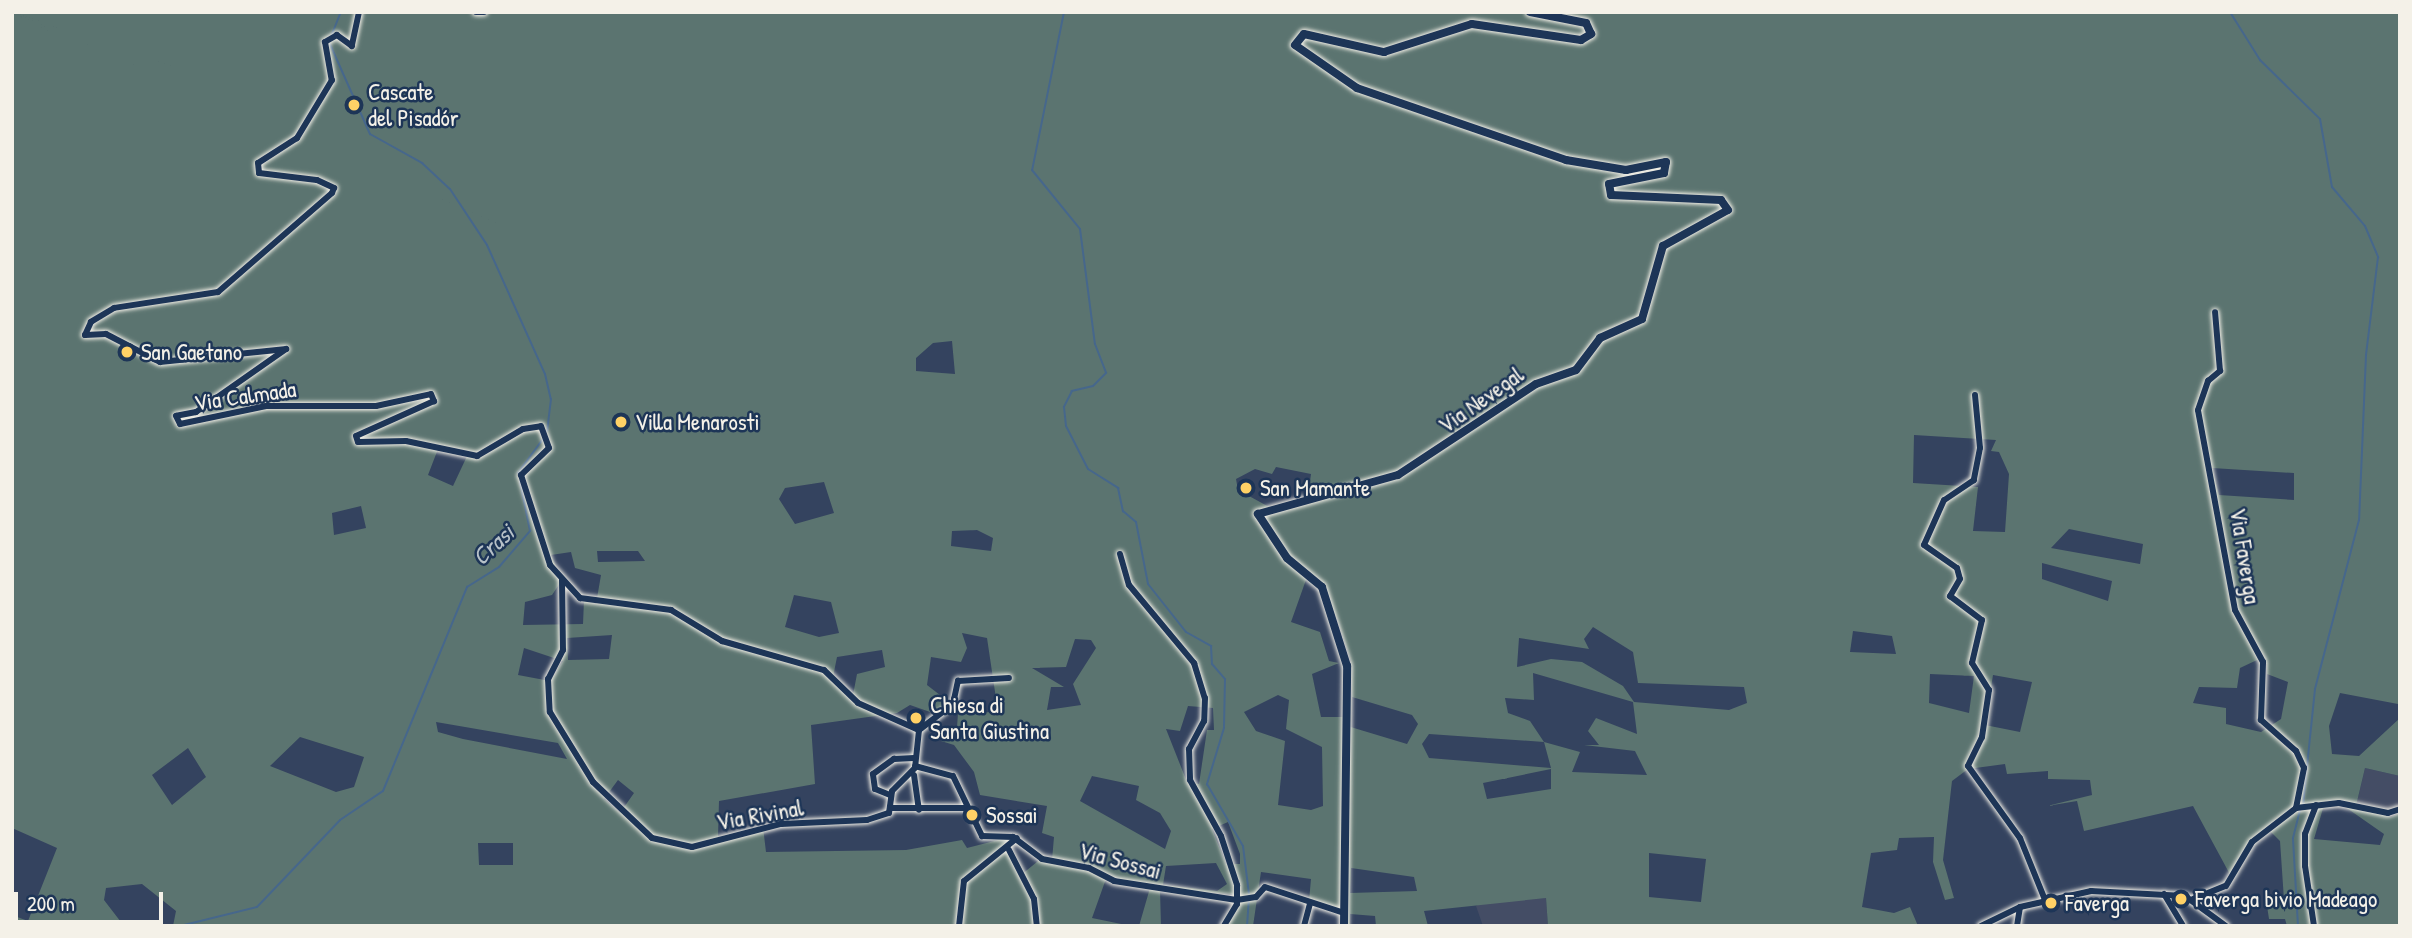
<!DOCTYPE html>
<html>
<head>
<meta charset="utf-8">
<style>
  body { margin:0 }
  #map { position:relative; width:2412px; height:938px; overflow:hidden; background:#34435f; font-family:"Patrick Hand",sans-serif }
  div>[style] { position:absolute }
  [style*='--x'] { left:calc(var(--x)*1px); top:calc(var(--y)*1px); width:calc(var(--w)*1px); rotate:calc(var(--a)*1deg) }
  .built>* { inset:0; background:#444d65 }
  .green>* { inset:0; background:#5b7470 }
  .stream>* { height:2px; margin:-1px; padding:0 1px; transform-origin:1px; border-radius:1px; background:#46678c }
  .roads { filter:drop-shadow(0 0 2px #f4f1e8) drop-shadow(0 0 2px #f4f1e8) }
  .minor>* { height:6px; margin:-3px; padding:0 3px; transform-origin:3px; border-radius:3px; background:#1d3557 }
  .major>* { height:8px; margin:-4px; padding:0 4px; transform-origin:4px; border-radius:4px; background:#1d3557 }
  .dots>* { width:19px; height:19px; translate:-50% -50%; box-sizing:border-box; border:4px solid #1d3557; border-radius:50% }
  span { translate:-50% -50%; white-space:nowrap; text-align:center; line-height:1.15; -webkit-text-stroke:5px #1d3557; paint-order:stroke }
  .poi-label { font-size:23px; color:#f4f1e8 }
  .left { translate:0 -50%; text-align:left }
  .street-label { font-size:23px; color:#f4f1e8 }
  .water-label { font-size:24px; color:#b7c1c8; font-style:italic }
  .frame { position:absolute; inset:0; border:14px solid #f4f1e8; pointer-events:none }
  .scale { position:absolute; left:14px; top:892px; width:149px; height:32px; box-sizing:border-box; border:4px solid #f4f1e8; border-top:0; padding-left:9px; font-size:21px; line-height:24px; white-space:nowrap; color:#f4f1e8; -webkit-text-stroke:5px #1d3557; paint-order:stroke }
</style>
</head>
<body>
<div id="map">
  <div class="built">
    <i style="clip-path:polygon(2365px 768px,2400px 776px,2400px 813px,2391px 817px,2356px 807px)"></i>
    <i style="clip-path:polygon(1546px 898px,1548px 926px,1483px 926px,1476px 906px,1489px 899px)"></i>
  </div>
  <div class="green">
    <i style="clip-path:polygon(evenodd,12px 12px,2400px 12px,2400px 711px,2398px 704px,2340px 693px,2329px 726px,2332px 754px,2359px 756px,2400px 718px,2400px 776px,2365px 768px,2356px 806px,2391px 817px,2400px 813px,2400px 926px,2287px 926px,2285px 919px,2269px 919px,2267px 906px,2284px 900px,2280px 841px,2269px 830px,2253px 842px,2233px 880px,2193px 806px,2084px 831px,2077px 801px,2047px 806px,2092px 795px,2090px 780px,2048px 779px,2048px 771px,2007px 774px,2005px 764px,1968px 769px,1952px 781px,1943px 860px,1954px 898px,1945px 900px,1933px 862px,1934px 837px,1899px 838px,1897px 850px,1871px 853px,1862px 907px,1894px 913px,1910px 907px,1918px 926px,1548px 926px,1546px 898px,1424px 911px,1428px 926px,1376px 926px,1375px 916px,1350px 914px,1350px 926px,1341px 926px,1341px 909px,1309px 901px,1311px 879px,1261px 872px,1253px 926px,1225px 926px,1236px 900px,1232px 894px,1160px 890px,1161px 926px,1139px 926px,1150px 888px,1107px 876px,1092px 918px,1131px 926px,173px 926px,176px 911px,142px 884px,106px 888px,104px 900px,124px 926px,12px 926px,12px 915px,28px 921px,57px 848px,12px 828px,12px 12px,952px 341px,955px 374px,916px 371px,916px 358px,933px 343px,952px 341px,12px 12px,1914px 435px,1996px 440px,1991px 451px,1999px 452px,2009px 474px,2005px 532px,1973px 531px,1978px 487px,1913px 483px,1914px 435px,12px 12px,438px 449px,468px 454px,453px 486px,428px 475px,438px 449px,12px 12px,1276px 467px,1311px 474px,1308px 496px,1271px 508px,1238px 490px,1236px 479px,1255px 469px,1272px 474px,1276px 467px,12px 12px,2212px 468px,2294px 473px,2294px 500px,2219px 495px,2212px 468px,12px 12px,824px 482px,834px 513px,795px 524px,779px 499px,785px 488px,824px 482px,12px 12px,361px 506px,366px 528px,334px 535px,332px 513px,361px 506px,12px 12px,2069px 529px,2143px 544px,2140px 564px,2051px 548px,2069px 529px,12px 12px,977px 530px,993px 538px,991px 551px,951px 546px,952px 531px,977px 530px,12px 12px,597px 551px,638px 551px,645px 561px,598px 562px,597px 551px,12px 12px,571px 552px,575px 568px,601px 575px,596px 604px,584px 600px,583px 624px,523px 625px,525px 602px,552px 595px,562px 580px,551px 555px,571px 552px,12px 12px,2042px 563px,2112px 581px,2108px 601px,2042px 579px,2042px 563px,12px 12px,1307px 577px,1325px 590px,1337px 619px,1351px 661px,1352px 697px,1412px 715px,1418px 724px,1407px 744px,1344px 725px,1344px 717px,1321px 717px,1312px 674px,1339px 663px,1329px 661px,1320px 632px,1291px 622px,1307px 577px,12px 12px,794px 595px,831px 602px,839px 633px,819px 637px,785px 627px,794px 595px,12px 12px,1593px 627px,1633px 652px,1638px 683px,1744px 687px,1747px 703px,1729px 710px,1634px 702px,1623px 686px,1582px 662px,1551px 659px,1517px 667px,1519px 638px,1589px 649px,1584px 639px,1593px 627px,12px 12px,1853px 631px,1892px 636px,1896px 654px,1850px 652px,1853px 631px,12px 12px,962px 633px,987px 638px,998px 712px,958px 713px,957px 727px,943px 729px,941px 741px,954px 745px,974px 772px,980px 795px,1047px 806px,1042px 833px,1054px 837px,1052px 860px,1043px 857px,1021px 875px,1009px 847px,1017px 840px,1006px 838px,967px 848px,962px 840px,906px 850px,766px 852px,763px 827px,718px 837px,719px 801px,815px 784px,811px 725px,897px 713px,910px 705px,933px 713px,949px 702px,927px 685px,931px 657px,961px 662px,967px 648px,962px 633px,12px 12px,612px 635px,609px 659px,568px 660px,567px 638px,612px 635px,12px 12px,1075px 639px,1091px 640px,1096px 648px,1073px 684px,1081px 705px,1047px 710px,1051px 687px,1064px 687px,1032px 668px,1066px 667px,1075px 639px,12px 12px,524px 648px,563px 661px,550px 681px,518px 675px,524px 648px,12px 12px,882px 650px,885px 667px,857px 674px,853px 695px,833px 677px,837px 657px,882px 650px,12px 12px,2257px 660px,2267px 664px,2267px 674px,2288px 682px,2281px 719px,2261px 732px,2226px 724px,2226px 708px,2193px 703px,2199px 687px,2237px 688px,2240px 668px,2257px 660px,12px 12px,1533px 673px,1633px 702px,1637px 734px,1596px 718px,1588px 731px,1599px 745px,1584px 745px,1635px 751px,1647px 775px,1572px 772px,1580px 752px,1544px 742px,1530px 721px,1508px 713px,1505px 698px,1534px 700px,1533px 673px,12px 12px,1930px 674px,1974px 676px,1969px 713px,1929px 703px,1930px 674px,12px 12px,1993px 675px,2032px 682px,2020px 732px,1985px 725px,1993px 675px,12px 12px,1278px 695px,1289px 700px,1286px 729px,1322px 747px,1323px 806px,1311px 810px,1278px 805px,1285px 741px,1256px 731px,1244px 712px,1278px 695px,12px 12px,1188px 706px,1213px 708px,1214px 730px,1207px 730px,1199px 784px,1187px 782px,1166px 729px,1180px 731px,1188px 706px,12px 12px,436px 722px,558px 743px,567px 759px,463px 739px,438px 732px,436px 722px,12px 12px,1429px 734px,1544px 742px,1551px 768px,1429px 758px,1422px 744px,1429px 734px,12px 12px,300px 737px,364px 757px,354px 787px,336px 792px,270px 766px,300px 737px,12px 12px,188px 748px,206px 777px,172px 805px,152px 775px,188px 748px,12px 12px,1551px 769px,1551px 789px,1487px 799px,1483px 783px,1551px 769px,12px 12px,1092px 776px,1139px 786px,1136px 800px,1160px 813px,1171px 831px,1165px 849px,1080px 801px,1092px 776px,12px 12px,618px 780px,634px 793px,620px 813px,604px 799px,618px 780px,12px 12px,2341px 804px,2384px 834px,2380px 845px,2314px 839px,2324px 805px,2341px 804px,12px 12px,1228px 822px,1240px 854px,1240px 864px,1226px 864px,1212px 829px,1228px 822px,12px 12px,478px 843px,513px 843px,513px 865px,479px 865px,478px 843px,12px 12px,1649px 853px,1706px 859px,1701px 902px,1649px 897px,1649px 853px,12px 12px,1216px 863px,1227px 884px,1217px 891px,1163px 885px,1166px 866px,1216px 863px,12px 12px,1351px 868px,1414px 877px,1417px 891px,1350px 893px,1351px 868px)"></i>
  </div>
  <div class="stream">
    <i style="--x:1064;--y:12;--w:161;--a:101.4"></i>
    <i style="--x:1032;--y:170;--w:76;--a:50.9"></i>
    <i style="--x:1080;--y:229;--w:116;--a:82.6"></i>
    <i style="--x:1095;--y:344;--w:31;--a:69"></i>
    <i style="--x:1106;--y:373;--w:18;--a:135"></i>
    <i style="--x:1093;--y:386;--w:22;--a:167"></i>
    <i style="--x:1072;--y:391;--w:18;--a:117"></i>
    <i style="--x:1064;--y:407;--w:19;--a:84"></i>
    <i style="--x:1066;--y:426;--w:48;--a:62.9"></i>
    <i style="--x:1088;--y:469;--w:36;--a:32"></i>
    <i style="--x:1118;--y:488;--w:24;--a:78"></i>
    <i style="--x:1123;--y:511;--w:17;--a:40"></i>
    <i style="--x:1136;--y:522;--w:63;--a:79"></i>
    <i style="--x:1148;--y:584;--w:61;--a:51.6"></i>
    <i style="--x:1186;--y:632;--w:29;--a:29"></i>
    <i style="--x:1211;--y:646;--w:18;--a:87"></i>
    <i style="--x:1212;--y:664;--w:20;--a:49"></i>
    <i style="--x:1225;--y:679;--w:49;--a:91.2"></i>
    <i style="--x:1224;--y:728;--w:59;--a:106.9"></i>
    <i style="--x:1207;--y:784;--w:72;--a:59.9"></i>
    <i style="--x:1243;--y:846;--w:48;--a:82.9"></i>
    <i style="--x:2230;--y:12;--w:57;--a:58"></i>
    <i style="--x:2260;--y:60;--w:84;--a:44.5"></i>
    <i style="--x:2320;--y:119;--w:69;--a:80"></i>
    <i style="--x:2332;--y:187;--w:51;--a:49.8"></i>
    <i style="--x:2365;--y:226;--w:34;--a:67"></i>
    <i style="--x:2378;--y:257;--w:99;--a:97"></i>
    <i style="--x:2366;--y:355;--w:165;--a:92.4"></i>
    <i style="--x:2359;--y:520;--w:175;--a:104.6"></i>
    <i style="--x:2315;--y:689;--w:117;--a:95.9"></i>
    <i style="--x:332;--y:34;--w:24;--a:-68"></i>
    <i style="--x:329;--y:42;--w:101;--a:66"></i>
    <i style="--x:370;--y:134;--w:60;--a:29.1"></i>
    <i style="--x:422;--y:163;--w:38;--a:43"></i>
    <i style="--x:450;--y:189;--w:67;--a:56.5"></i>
    <i style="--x:487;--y:245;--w:141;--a:65.8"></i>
    <i style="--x:545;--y:374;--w:26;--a:77"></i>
    <i style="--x:551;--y:399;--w:32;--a:97"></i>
    <i style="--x:518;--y:473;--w:42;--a:-53.7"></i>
    <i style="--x:180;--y:926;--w:79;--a:-13.9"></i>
    <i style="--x:257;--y:907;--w:120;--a:-46.3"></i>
    <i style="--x:340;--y:820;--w:52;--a:-34"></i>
    <i style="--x:383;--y:791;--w:221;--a:-67.6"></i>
    <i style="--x:467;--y:587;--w:38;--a:-32"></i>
    <i style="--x:499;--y:567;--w:48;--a:-49.3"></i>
    <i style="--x:530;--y:531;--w:50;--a:-101.5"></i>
    <i style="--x:1247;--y:926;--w:26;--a:-86"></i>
    <i style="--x:2298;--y:926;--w:88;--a:-93.3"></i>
    <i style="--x:2293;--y:838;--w:29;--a:-76"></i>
  </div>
  <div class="roads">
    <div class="minor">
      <i style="--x:359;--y:12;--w:35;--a:102"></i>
      <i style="--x:352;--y:46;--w:19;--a:-144"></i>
      <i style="--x:337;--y:35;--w:14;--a:150"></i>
      <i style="--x:325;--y:42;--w:39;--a:80"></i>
      <i style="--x:332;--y:80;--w:68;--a:121.1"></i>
      <i style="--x:297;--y:138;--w:46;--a:147.3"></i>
      <i style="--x:258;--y:163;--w:10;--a:84"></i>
      <i style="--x:259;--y:173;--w:58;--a:6.9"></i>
      <i style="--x:317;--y:180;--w:19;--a:25"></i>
      <i style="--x:334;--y:188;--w:5;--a:112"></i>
      <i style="--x:332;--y:193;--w:151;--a:139"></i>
      <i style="--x:218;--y:292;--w:105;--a:171.3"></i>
      <i style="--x:114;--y:308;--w:27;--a:149"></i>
      <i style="--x:91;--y:322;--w:14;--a:115"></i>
      <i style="--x:85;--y:335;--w:21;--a:-3"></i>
      <i style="--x:106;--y:334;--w:61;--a:27.4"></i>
      <i style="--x:160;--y:362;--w:127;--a:-5.9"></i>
      <i style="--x:286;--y:349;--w:110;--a:145"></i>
      <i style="--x:196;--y:412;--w:20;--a:169"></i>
      <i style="--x:176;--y:416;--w:9;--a:63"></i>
      <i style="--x:180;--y:424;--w:88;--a:-11.8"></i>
      <i style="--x:266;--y:406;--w:110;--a:0"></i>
      <i style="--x:376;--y:406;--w:56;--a:-12.3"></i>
      <i style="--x:431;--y:394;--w:8;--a:67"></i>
      <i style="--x:434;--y:401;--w:85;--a:155.8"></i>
      <i style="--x:356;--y:436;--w:6;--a:72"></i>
      <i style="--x:358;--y:442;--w:48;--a:-1.2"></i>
      <i style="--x:406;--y:441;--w:73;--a:11.9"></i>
      <i style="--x:477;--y:456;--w:53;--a:-30.4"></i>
      <i style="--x:523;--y:429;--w:18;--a:-9"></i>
      <i style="--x:541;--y:426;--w:23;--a:70"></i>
      <i style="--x:549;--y:448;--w:39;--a:136"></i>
      <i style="--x:521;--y:475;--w:95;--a:72.1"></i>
      <i style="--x:550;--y:565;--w:45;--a:47.7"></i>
      <i style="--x:580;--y:598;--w:92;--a:7.5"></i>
      <i style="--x:671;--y:610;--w:60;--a:31.3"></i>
      <i style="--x:722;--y:641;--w:106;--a:15.9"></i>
      <i style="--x:824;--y:670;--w:47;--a:44.1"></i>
      <i style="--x:858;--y:703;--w:67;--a:23.9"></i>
      <i style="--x:919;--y:730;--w:36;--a:96"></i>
      <i style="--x:915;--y:766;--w:39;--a:15"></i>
      <i style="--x:953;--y:776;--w:67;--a:64.2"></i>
      <i style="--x:982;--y:836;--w:31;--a:2"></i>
      <i style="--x:1013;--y:837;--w:36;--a:37"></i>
      <i style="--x:1042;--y:859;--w:48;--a:10.8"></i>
      <i style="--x:1089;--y:868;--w:28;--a:27"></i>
      <i style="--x:1114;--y:881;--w:124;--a:8.8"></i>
      <i style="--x:476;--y:12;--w:8;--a:0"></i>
      <i style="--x:1975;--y:395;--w:53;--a:84.6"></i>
      <i style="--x:1980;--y:448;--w:33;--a:101"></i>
      <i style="--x:1974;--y:480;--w:36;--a:146"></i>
      <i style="--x:1944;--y:500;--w:49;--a:114"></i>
      <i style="--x:1924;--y:545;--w:40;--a:34.9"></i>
      <i style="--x:1957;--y:568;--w:11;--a:75"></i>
      <i style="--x:1960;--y:579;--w:20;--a:120"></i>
      <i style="--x:1950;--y:596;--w:40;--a:37"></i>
      <i style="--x:1982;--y:620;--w:44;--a:103.1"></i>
      <i style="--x:1972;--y:663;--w:32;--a:58"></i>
      <i style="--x:1989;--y:690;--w:48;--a:98.5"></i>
      <i style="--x:1982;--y:737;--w:32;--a:116"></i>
      <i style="--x:1968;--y:766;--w:89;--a:54.2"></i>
      <i style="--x:2020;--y:838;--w:67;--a:68"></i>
      <i style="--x:1120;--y:554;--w:32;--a:74"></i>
      <i style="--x:1129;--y:585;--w:102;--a:50.2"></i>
      <i style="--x:1194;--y:663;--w:37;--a:73"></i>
      <i style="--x:1205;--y:698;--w:23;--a:92"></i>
      <i style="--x:1204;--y:721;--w:32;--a:118"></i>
      <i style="--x:1189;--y:749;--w:31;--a:88"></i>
      <i style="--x:1190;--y:780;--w:64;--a:61"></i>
      <i style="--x:1221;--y:836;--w:52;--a:71.9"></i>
      <i style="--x:1237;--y:885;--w:19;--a:90"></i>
      <i style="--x:1237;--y:904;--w:26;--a:121"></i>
      <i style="--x:562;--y:580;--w:70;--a:89.2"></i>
      <i style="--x:563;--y:650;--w:33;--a:117"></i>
      <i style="--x:548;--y:679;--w:33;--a:87"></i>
      <i style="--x:550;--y:712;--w:82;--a:58.4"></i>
      <i style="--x:593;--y:782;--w:81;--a:43.5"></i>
      <i style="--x:652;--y:838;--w:41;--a:12.7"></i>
      <i style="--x:692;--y:847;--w:92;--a:-14.5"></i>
      <i style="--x:781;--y:824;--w:86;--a:-2.7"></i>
      <i style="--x:867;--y:820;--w:23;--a:-18"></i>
      <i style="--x:889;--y:813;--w:22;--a:-82"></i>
      <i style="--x:892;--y:791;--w:34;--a:-45"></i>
      <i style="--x:919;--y:730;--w:43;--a:-37.4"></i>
      <i style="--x:953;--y:704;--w:24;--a:-78"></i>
      <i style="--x:958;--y:681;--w:51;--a:-3.4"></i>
      <i style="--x:914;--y:775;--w:35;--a:82"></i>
      <i style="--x:890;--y:795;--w:16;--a:-158"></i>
      <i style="--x:875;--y:789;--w:15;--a:-98"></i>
      <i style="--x:873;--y:774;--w:26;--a:-36"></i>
      <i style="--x:894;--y:759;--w:20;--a:-3"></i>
      <i style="--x:892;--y:808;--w:75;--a:0"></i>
      <i style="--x:2296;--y:808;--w:43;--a:-6.6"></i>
      <i style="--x:2339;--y:803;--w:50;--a:11.5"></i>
      <i style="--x:2388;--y:813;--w:13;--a:-18"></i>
      <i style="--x:1009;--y:850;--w:55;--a:63"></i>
      <i style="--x:1034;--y:899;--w:27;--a:84"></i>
      <i style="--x:2164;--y:894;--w:37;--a:59"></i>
      <i style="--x:2193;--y:899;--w:35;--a:-22"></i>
      <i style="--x:2226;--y:886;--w:51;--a:-59.4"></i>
      <i style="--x:2252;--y:842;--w:56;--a:-37.7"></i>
      <i style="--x:2296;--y:808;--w:41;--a:-78.7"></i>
      <i style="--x:2304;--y:768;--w:19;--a:-115"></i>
      <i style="--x:2296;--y:751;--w:47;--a:-138.5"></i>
      <i style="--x:2261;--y:720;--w:58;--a:-88"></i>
      <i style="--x:2263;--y:662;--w:59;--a:-118.3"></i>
      <i style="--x:2235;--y:610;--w:203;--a:-100.5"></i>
      <i style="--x:2198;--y:410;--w:31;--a:-71"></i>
      <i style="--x:2208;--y:381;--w:16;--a:-40"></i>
      <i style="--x:2220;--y:371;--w:59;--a:-94.8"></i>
      <i style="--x:1237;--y:900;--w:19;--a:-9"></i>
      <i style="--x:1256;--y:897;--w:13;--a:-48"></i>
      <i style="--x:1265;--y:887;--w:83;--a:18.2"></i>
      <i style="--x:959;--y:926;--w:45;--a:-83.7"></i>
      <i style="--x:964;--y:881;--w:68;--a:-39.1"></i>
      <i style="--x:1304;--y:926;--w:23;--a:-75"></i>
      <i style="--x:1981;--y:926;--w:43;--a:-26"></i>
      <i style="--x:2020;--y:907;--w:73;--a:-12.7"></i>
      <i style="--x:2091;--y:891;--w:94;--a:3"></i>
      <i style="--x:2185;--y:896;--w:51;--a:36.2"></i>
      <i style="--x:2017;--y:926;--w:19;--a:-81"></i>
      <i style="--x:2314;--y:926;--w:61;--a:-98.5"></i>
      <i style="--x:2305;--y:866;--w:32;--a:-90"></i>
      <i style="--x:2305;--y:834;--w:31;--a:-69"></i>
    </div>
    <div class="major">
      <i style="--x:1344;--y:926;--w:260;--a:-89.3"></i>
      <i style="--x:1347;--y:666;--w:83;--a:-107.6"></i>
      <i style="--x:1322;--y:587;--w:45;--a:-140.4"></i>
      <i style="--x:1287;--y:558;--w:53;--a:-123.4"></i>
      <i style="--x:1258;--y:514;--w:145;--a:-15.6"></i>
      <i style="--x:1398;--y:475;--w:165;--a:-33.4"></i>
      <i style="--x:1536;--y:384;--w:42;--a:-19.3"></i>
      <i style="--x:1576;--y:370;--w:40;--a:-53"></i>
      <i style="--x:1600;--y:338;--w:46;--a:-24.3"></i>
      <i style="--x:1642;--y:319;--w:76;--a:-74"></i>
      <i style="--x:1663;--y:246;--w:74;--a:-29"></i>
      <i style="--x:1728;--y:210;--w:12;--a:-125"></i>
      <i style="--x:1721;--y:200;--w:110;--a:-177.4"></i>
      <i style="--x:1611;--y:195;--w:11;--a:-100"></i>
      <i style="--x:1609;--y:184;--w:56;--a:-11.3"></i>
      <i style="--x:1664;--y:173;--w:11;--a:-80"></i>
      <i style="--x:1666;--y:162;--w:41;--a:168.7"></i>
      <i style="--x:1626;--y:170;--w:61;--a:-170.5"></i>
      <i style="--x:1566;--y:160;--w:221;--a:-161"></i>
      <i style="--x:1357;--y:88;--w:75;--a:-145.3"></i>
      <i style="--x:1295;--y:45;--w:14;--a:-51"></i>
      <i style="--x:1304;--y:34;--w:82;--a:12.7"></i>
      <i style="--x:1384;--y:52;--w:92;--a:-17.7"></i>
      <i style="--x:1472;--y:24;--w:110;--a:8.4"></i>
      <i style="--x:1581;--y:40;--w:12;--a:-31"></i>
      <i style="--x:1591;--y:34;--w:12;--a:-114"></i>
      <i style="--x:1586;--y:23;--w:57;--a:-168.9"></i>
    </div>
  </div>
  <div class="dots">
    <i style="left:354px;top:105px;background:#ffd166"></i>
    <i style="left:127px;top:352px;background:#ffd166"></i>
    <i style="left:621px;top:422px;background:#ffd166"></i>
    <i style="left:1246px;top:488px;background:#ffd166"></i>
    <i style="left:916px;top:718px;background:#ffd166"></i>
    <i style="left:972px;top:815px;background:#ffd166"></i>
    <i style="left:2181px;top:899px;background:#ffd166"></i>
    <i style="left:2051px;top:903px;background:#ffd166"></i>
  </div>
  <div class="poi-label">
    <span class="left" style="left:368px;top:105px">Cascate<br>del Pisadór</span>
    <span class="left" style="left:141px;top:352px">San Gaetano</span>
    <span class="left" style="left:635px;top:422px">Villa Menarosti</span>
    <span class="left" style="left:1260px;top:488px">San Mamante</span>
    <span class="left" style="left:930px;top:718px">Chiesa di<br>Santa Giustina</span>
    <span class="left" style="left:986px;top:815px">Sossai</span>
    <span class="left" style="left:2195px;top:899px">Faverga bivio Madeago</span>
    <span class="left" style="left:2065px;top:903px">Faverga</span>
  </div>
  <div class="street-label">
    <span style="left:245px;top:396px;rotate:-8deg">Via Calmada</span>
    <span style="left:1481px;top:400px;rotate:-35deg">Via Nevegal</span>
    <span style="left:2245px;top:556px;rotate:81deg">Via Faverga</span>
    <span style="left:760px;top:815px;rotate:-10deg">Via Rivinal</span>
    <span style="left:1120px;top:861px;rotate:15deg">Via Sossai</span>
  </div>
  <div class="water-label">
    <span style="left:493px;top:545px;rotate:-43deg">Crasi</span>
  </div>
  <div class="frame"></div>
  <div class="scale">200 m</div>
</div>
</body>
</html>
